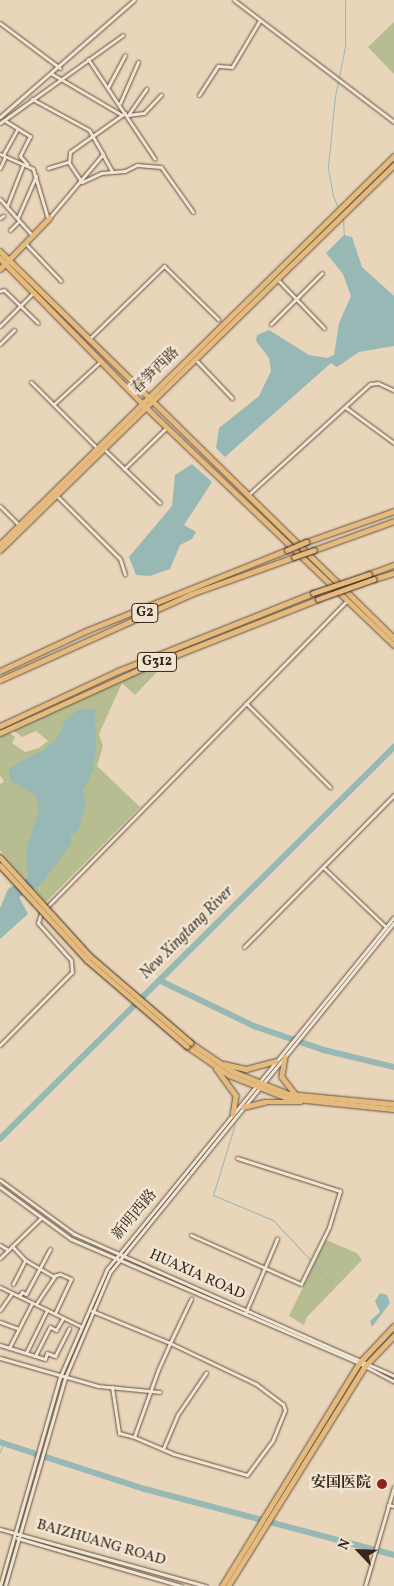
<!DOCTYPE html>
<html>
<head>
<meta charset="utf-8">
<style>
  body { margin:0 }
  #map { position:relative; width:394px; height:1586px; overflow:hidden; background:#e8d5ba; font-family:Vollkorn,"Noto Serif SC",serif }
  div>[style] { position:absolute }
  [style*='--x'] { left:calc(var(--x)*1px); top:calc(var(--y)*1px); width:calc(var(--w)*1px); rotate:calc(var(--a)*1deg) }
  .green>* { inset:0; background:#b6bd90 }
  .water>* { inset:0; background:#98b8b6 }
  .stream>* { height:1px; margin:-0.5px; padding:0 0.5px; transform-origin:0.5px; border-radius:0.5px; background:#98b8b6 }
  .river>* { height:5.5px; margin:-2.75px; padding:0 2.75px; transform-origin:2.75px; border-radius:2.75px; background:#98b8b6 }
  .roads { filter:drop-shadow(0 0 1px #655143) drop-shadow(0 0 1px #655143) }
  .minor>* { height:3px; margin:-1.5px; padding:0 1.5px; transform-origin:1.5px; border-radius:1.5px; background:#f0e4d2 }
  .major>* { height:4.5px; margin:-2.25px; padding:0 2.25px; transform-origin:2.25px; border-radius:2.25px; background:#e4ba7d }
  .highway>* { height:5px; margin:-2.5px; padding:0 2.5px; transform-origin:2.5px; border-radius:2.5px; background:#e4ba7d }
  .bridges { filter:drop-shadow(0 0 1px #39251b) drop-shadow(0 0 1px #39251b) }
  .major-bridge>* { height:4.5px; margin:-2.25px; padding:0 2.25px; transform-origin:2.25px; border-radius:2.25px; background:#e4ba7d }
  .highway-bridge>* { height:5px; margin:-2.5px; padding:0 2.5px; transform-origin:2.5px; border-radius:2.5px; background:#e4ba7d }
  .dots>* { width:14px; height:14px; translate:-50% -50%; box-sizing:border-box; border:2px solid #f0e4d2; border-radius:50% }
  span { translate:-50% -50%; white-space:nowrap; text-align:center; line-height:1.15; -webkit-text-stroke:5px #f0e4d2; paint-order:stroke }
  .shield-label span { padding:1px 4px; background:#f0e4d2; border:1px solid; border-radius:4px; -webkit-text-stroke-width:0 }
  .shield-label { font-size:14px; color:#39251b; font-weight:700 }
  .street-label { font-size:15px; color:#39251b }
  .poi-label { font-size:15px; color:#39251b; font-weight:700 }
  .right { translate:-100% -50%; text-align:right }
  .water-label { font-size:16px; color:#514a42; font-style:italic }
  .north { position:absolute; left:334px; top:1526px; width:50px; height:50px; -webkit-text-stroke:4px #f0e4d2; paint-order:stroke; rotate:294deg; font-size:14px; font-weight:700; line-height:20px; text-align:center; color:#39251b }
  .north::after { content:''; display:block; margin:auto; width:18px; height:22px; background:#39251b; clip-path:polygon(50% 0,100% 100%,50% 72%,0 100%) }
</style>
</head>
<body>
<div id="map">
  <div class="green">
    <i style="clip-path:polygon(394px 22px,394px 74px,368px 47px)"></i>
    <i style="clip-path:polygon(153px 666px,157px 672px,135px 695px,122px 683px,99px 734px,103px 746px,97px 766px,140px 807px,46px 902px,0 850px,0 784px,4px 782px,0 775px,0 736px,8px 732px,15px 737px,12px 743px,25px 752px,39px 748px,48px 741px,36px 731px,22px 737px,13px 730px)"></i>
    <i style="clip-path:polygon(326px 1240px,357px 1253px,362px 1260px,307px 1317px,304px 1325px,289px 1316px)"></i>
  </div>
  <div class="water">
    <i style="clip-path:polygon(344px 235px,352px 237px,362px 267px,394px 296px,394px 346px,359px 352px,337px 367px,331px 363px,225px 457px,216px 448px,219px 428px,259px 396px,271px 371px,269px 358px,256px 341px,257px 335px,269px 330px,309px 355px,327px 358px,334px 355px,339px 323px,351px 296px,343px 274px,326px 253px)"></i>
    <i style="clip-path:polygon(192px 464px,212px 482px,184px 525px,196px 532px,192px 539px,180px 545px,170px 569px,150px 576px,136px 575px,129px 557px,172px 506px,175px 475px)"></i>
    <i style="clip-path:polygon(80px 709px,95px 709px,96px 748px,93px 771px,83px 790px,86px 804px,78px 831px,71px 835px,71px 844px,41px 884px,19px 897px,28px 914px,0 939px,0 908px,8px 889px,28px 878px,26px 850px,39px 810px,36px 796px,10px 780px,9px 768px,45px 749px,58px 737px,66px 719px)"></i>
    <i style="clip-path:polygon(380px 1293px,387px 1295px,390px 1303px,372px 1327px,370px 1321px,380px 1312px,375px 1301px)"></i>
  </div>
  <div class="stream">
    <i style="--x:341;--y:214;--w:20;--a:-114"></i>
    <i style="--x:333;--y:196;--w:29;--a:-100"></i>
    <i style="--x:328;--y:167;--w:71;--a:-84.4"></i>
    <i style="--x:335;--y:96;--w:50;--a:-78.5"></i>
    <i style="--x:345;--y:47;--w:47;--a:-90"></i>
    <i style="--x:343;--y:218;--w:17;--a:87"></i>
    <i style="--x:235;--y:1124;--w:74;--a:107.2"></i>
    <i style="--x:213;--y:1195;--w:65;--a:22.6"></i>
    <i style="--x:273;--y:1220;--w:86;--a:46.9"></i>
    <i style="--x:0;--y:1452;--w:9;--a:-72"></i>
  </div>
  <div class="river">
    <i style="--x:159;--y:980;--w:106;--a:25.8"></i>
    <i style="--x:254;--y:1026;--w:74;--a:18.9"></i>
    <i style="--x:324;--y:1050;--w:72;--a:13.7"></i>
    <i style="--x:0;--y:1139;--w:556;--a:-44.85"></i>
    <i style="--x:0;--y:1442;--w:152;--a:18"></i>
    <i style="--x:145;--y:1489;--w:258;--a:14.8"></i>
  </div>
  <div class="roads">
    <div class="minor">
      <i style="--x:234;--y:0;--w:201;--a:37.3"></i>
      <i style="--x:0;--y:23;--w:75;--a:36.9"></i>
      <i style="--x:88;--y:59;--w:120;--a:56.2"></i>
      <i style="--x:52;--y:74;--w:81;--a:30.4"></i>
      <i style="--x:108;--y:87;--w:36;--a:-62"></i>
      <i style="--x:199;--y:95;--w:35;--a:-57"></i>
      <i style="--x:218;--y:66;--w:14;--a:4"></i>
      <i style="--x:232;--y:67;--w:55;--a:-59.2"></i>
      <i style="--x:32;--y:99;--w:65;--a:28.5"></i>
      <i style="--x:89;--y:130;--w:28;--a:60"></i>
      <i style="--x:103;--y:154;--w:84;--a:130.2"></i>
      <i style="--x:120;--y:103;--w:45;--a:-66.3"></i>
      <i style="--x:125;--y:113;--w:67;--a:144.7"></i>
      <i style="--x:70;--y:152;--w:11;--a:95"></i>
      <i style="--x:69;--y:163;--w:23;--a:56"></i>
      <i style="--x:82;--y:182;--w:21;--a:-25"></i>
      <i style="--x:101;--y:173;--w:24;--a:-5"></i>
      <i style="--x:125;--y:171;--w:13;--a:-27"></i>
      <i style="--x:137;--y:165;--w:24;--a:5"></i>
      <i style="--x:161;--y:167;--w:55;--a:54.6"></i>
      <i style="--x:128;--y:115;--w:16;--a:-7"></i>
      <i style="--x:144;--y:113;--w:25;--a:-47"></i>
      <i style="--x:128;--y:115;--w:32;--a:-55"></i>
      <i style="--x:0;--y:117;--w:178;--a:-41.1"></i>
      <i style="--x:4;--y:120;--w:31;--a:32"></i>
      <i style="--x:30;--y:136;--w:22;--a:117"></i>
      <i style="--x:20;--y:156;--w:11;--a:49"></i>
      <i style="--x:0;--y:123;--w:151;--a:-35.6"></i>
      <i style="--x:0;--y:154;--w:36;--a:24"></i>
      <i style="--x:33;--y:169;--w:52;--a:73.3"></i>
      <i style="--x:3;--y:155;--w:29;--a:-61"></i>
      <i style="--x:103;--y:155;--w:18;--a:61"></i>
      <i style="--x:0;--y:168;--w:12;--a:-66"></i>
      <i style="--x:48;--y:168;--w:21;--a:-17"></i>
      <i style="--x:0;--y:199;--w:48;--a:48.4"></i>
      <i style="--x:7;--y:206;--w:44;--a:-68.7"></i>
      <i style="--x:18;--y:217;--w:45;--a:-66.3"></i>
      <i style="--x:0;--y:218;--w:4;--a:-34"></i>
      <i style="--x:10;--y:230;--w:11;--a:-45"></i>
      <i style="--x:25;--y:243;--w:52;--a:46.5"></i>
      <i style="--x:279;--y:281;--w:65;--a:46.2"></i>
      <i style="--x:0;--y:291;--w:4;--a:-14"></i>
      <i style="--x:4;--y:290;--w:47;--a:44.1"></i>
      <i style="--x:271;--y:324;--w:72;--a:-45"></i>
      <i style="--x:0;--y:326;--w:48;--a:-45"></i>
      <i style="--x:89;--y:339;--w:105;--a:-44.2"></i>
      <i style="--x:164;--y:266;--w:76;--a:44.5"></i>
      <i style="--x:0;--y:344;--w:20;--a:-45"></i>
      <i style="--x:197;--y:361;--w:51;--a:46.6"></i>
      <i style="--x:31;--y:382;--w:93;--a:45"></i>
      <i style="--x:54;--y:404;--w:64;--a:-42.5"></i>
      <i style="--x:345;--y:407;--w:61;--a:36.3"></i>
      <i style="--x:105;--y:450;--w:76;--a:43.9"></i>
      <i style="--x:124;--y:469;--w:60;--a:-44.3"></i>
      <i style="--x:248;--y:495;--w:165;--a:-42.3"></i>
      <i style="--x:370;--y:384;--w:8;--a:-7"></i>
      <i style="--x:378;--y:383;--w:17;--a:25"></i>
      <i style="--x:57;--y:496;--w:89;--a:45"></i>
      <i style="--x:120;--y:559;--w:16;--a:72"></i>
      <i style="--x:0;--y:506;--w:28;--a:45"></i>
      <i style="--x:246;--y:703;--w:119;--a:45"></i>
      <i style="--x:323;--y:867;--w:87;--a:43.6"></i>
      <i style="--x:244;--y:947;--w:214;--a:-45.4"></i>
      <i style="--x:0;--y:1045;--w:103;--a:-45.4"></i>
      <i style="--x:72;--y:972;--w:12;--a:-95"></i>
      <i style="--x:71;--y:960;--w:50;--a:-131.7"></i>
      <i style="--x:38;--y:923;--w:10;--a:-73"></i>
      <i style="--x:41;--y:913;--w:438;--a:-45.6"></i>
      <i style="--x:0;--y:1180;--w:92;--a:36.1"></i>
      <i style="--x:74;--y:1234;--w:350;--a:23.9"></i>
      <i style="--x:0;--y:1187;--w:88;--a:36.2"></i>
      <i style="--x:71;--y:1239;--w:314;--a:23.3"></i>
      <i style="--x:359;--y:1363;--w:40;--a:28"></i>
      <i style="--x:191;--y:1235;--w:120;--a:24"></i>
      <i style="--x:301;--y:1284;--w:64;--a:-63.8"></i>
      <i style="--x:329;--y:1227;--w:38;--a:-73"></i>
      <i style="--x:340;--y:1191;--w:108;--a:-162.2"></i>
      <i style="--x:0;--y:1245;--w:9;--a:32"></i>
      <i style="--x:12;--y:1246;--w:19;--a:47"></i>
      <i style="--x:25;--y:1260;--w:32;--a:30"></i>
      <i style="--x:53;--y:1276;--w:7;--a:-16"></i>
      <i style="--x:60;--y:1274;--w:12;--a:24"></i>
      <i style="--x:71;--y:1279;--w:38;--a:115"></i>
      <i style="--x:0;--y:1258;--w:57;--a:-44.3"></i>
      <i style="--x:13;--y:1284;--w:27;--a:-63"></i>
      <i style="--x:0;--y:1287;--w:89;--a:26"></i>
      <i style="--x:19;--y:1296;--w:5;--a:-53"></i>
      <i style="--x:22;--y:1292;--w:4;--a:27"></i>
      <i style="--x:26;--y:1294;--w:51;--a:-61.9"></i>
      <i style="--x:36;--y:1304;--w:34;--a:-56"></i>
      <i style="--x:0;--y:1310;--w:21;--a:-55"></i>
      <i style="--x:92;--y:1311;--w:84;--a:22.3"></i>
      <i style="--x:170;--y:1343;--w:95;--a:25.5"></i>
      <i style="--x:256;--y:1384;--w:34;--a:37"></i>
      <i style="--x:283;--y:1404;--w:6;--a:72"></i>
      <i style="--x:285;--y:1410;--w:32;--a:112"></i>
      <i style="--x:273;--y:1440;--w:44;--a:126.6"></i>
      <i style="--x:247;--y:1475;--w:76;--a:-164"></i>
      <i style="--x:174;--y:1454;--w:43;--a:-157"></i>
      <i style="--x:134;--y:1437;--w:71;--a:-70.3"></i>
      <i style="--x:158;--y:1370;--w:30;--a:-66"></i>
      <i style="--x:170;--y:1343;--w:49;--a:-64.5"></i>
      <i style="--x:245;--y:1314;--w:82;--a:-66.9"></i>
      <i style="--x:0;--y:1322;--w:20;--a:20"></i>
      <i style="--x:0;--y:1345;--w:47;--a:17.3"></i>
      <i style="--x:45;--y:1359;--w:6;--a:-72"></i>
      <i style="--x:47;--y:1353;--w:9;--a:21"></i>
      <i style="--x:55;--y:1356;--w:31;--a:-63"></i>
      <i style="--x:9;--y:1348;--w:51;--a:-62.9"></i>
      <i style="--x:26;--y:1353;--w:48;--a:-64"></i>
      <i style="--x:35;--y:1356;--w:33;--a:-63"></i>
      <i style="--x:50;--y:1327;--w:7;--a:27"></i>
      <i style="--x:56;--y:1330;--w:14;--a:-60"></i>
      <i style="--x:0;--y:1358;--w:102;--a:15.9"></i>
      <i style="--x:98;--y:1386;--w:62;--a:5.5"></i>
      <i style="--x:112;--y:1387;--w:47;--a:81.3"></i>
      <i style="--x:119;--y:1433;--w:16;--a:15"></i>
      <i style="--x:163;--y:1449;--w:38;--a:-67"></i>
      <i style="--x:178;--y:1414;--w:50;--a:-55.7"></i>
      <i style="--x:388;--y:1505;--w:6;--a:9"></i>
      <i style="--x:0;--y:1529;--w:214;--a:15.5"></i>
      <i style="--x:17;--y:1538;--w:171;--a:16.3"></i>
      <i style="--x:0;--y:1586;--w:217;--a:-74"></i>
      <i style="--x:60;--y:1377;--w:118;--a:-66.5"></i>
      <i style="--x:107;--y:1269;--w:454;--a:-50.8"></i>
      <i style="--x:5;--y:1586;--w:216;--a:-73.9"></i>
      <i style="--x:65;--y:1378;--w:115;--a:-67"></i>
      <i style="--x:110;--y:1272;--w:450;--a:-50.9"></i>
      <i style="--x:365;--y:1586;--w:103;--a:-73.7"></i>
    </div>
    <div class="major">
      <i style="--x:0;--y:251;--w:552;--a:44.49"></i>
      <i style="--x:0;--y:258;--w:211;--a:45.6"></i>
      <i style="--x:148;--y:409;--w:341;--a:43.8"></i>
      <i style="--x:0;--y:269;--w:71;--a:-46.1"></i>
      <i style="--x:0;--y:544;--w:553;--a:-44.56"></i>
      <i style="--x:0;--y:550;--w:551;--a:-44.34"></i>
      <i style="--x:191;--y:1043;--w:50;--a:34.3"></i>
      <i style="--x:232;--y:1071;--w:61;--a:22"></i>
      <i style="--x:289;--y:1094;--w:105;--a:5.4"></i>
      <i style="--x:187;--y:1046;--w:51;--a:34.6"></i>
      <i style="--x:229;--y:1075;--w:62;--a:21.6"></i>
      <i style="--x:287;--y:1098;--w:108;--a:5.9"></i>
      <i style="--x:285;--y:1057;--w:20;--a:99"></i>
      <i style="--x:282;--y:1077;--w:24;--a:52"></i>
      <i style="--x:224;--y:1064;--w:23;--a:13"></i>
      <i style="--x:246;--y:1069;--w:30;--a:-15"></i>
      <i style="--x:216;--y:1068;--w:34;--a:54"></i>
      <i style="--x:236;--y:1096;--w:18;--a:99"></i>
      <i style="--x:243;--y:1107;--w:22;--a:-13"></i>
      <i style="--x:264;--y:1102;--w:37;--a:0"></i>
      <i style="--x:222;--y:1586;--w:262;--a:-58.4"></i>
      <i style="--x:359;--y:1363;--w:51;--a:-46.6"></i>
      <i style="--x:228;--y:1586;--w:259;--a:-58.1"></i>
      <i style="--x:365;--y:1366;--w:42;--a:-46"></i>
    </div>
    <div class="highway">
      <i style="--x:306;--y:542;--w:93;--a:-19.4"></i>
      <i style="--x:314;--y:550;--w:85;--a:-19.9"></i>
      <i style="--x:369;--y:574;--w:27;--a:-20"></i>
      <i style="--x:374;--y:579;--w:21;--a:-17"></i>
      <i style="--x:0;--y:671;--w:97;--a:-25"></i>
      <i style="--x:88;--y:630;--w:214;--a:-21.9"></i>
      <i style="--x:0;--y:680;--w:209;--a:-24.2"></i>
      <i style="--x:191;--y:594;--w:109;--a:-19.8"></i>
      <i style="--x:0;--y:726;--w:130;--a:-25"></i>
      <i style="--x:118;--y:671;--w:210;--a:-21.8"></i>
      <i style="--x:0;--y:733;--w:152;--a:-24.5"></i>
      <i style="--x:138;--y:670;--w:193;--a:-21.5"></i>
    </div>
  </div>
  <div class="bridges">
    <div class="major-bridge">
      <i style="--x:0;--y:857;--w:134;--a:47.7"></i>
      <i style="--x:90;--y:956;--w:133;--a:40.7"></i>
      <i style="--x:0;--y:865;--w:129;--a:47.5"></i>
      <i style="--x:87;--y:960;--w:132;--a:40.7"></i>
    </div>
    <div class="highway-bridge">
      <i style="--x:287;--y:550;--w:21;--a:-23"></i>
      <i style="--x:294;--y:557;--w:21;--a:-19"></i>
      <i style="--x:313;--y:593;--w:59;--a:-18.7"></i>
      <i style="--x:318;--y:599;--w:59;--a:-19.7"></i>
    </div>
  </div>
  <div class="dots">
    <i style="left:382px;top:1484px;background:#8f2418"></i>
  </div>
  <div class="shield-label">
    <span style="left:145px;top:613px">G2</span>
    <span style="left:157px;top:662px">G312</span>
  </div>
  <div class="street-label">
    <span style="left:156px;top:371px;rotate:-44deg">春笋西路</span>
    <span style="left:135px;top:1215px;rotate:-50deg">新明西路</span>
    <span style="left:197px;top:1275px;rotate:24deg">HUAXIA ROAD</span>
    <span style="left:101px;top:1543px;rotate:16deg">BAIZHUANG ROAD</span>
  </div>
  <div class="poi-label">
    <span class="right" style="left:371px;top:1484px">安国医院</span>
  </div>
  <div class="water-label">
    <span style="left:187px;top:933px;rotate:-45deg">New Xingtang River</span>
  </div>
  <div class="north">N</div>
</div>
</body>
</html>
